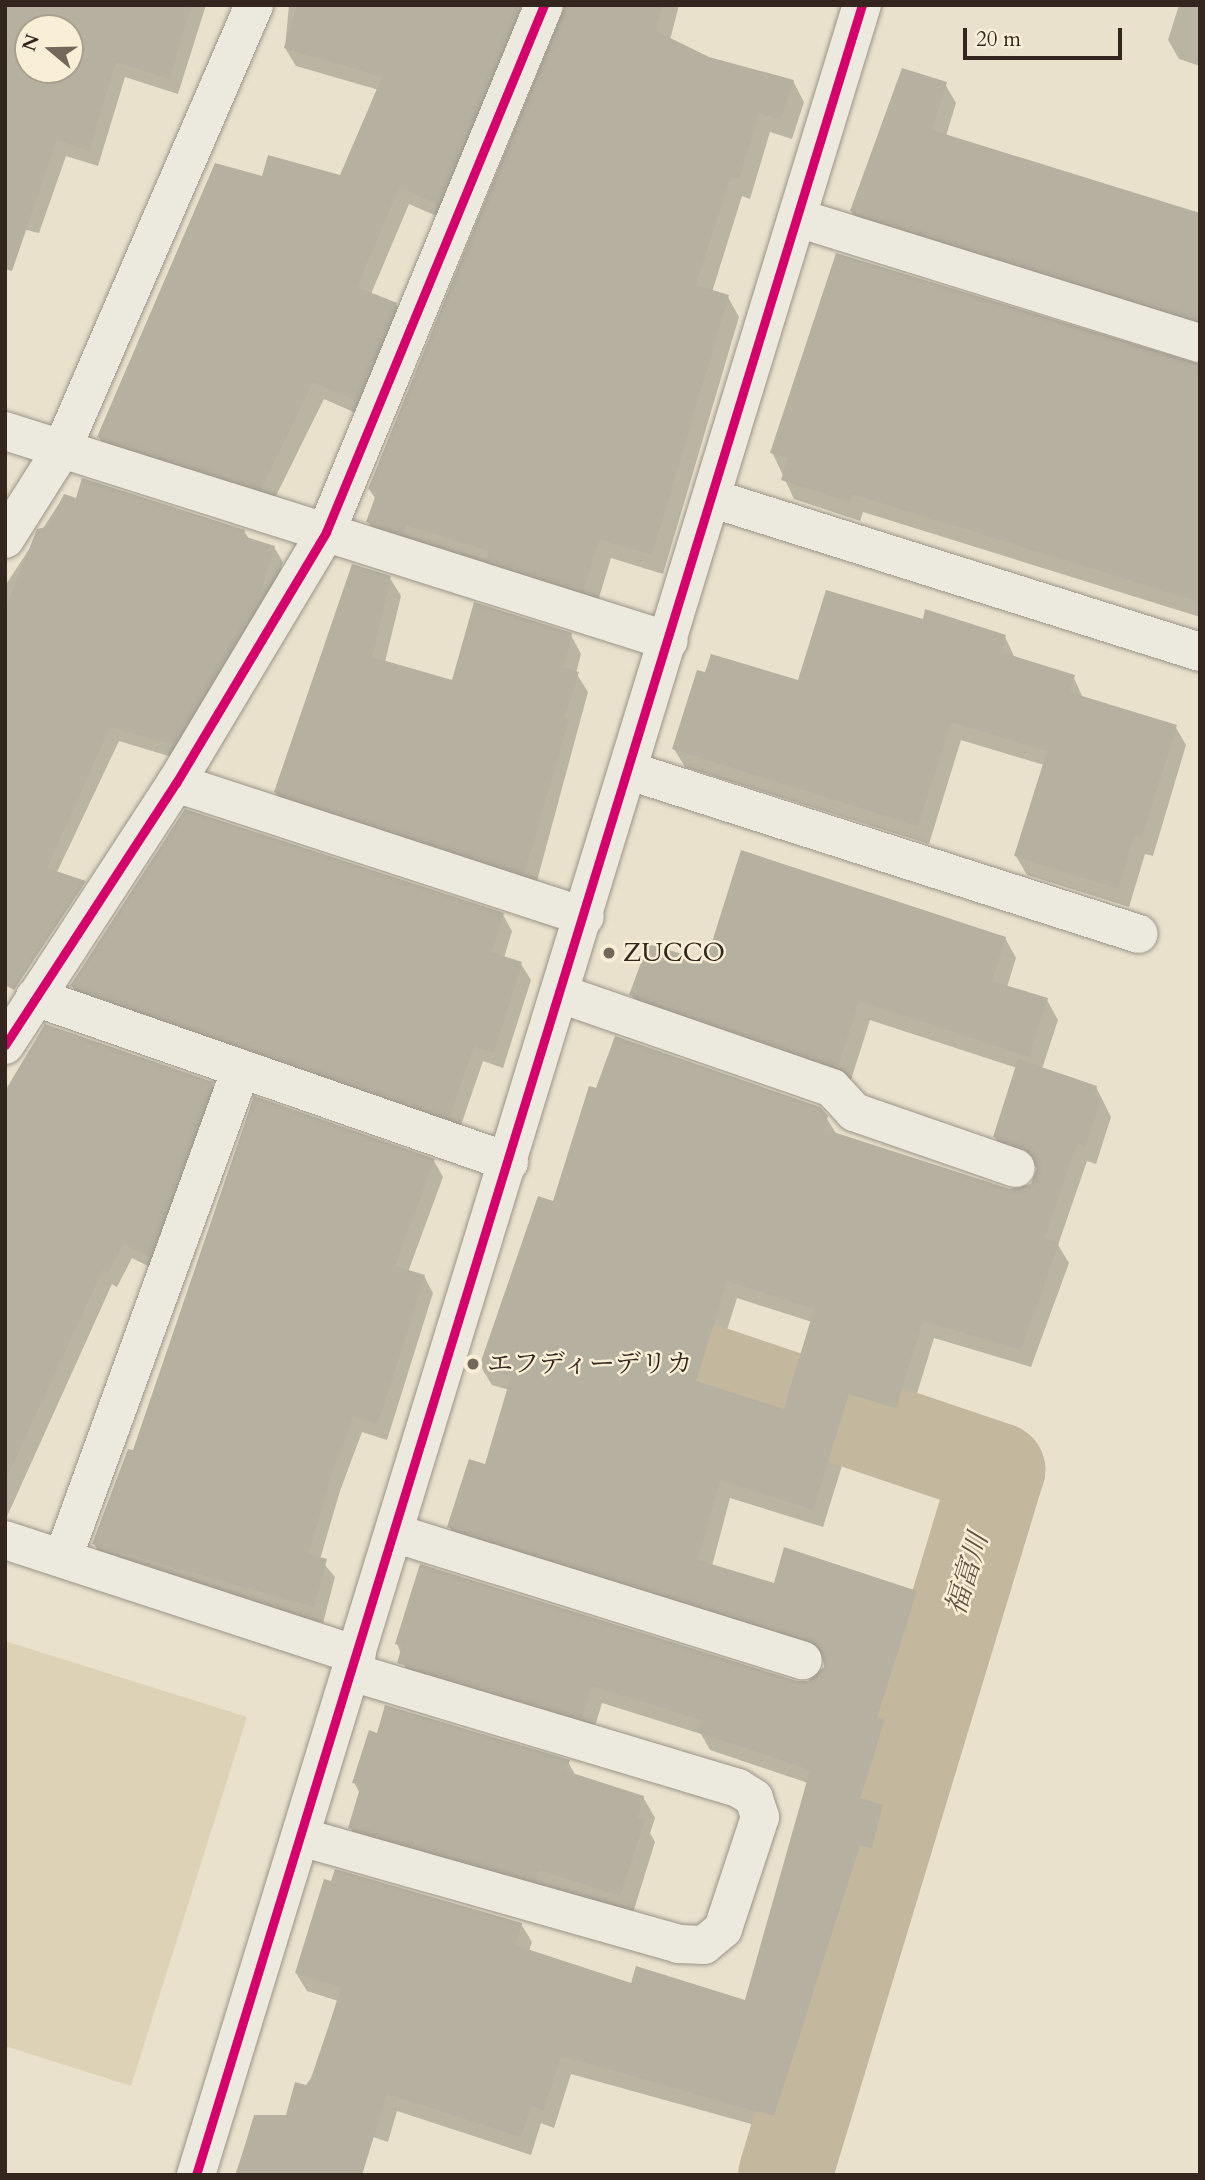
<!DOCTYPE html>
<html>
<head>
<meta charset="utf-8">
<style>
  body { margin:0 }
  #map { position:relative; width:1205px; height:2180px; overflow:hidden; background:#e9e1cc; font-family:Cardo,"Noto Serif JP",serif }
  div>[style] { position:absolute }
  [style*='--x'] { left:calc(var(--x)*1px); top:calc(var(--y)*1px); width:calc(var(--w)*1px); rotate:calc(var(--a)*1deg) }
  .green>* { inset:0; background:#ddd2b6 }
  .shadow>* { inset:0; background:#0003 }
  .river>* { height:94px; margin:-47px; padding:0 47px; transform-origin:47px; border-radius:47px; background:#c3b79d }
  .building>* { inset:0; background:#b6b0a1 }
  .roads { filter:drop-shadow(0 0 2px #9a9488) drop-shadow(0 0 2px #9a9488) }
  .minor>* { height:38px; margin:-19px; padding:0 19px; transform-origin:19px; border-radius:19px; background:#ece9de }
  .cycleway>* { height:9px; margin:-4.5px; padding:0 4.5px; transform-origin:4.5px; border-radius:4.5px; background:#d6006c }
  .dots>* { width:19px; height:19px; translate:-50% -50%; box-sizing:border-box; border:4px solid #f8efd6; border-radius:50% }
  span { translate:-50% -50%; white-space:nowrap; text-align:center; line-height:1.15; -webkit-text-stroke:5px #f8efd6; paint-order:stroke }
  .poi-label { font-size:26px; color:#34261e }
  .left { translate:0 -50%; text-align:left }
  .water-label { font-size:28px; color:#605243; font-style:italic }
  .frame { position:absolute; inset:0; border:7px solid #34261e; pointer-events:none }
  .north { position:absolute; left:14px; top:14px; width:70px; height:70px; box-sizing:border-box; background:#f8efd6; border:2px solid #aa9f8c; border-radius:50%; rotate:289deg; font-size:19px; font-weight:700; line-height:28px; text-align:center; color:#34261e }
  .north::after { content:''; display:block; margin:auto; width:24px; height:32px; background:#73675b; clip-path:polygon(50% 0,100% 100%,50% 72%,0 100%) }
  .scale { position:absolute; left:963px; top:28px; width:159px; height:32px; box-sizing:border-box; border:4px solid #34261e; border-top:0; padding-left:9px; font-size:21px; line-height:24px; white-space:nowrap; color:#34261e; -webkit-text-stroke:5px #f8efd6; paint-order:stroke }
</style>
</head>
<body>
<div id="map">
  <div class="green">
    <i style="clip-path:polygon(5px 1641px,247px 1717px,131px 2086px,5px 2046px)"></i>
  </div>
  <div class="shadow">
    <i style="clip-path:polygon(evenodd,30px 5px,206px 5px,178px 94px,125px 77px,98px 166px,66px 156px,39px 233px,14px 227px,5px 255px,30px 5px,28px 28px,70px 28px,70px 70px,28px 70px,28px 28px)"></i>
    <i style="clip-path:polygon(289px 5px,522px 5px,448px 221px,409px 204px,371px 294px,396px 304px,406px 322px,367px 418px,324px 399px,271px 506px,109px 455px,99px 437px,263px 178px,341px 177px,379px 90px,296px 66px,285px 48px)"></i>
    <i style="clip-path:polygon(570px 5px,679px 5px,670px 40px,708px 59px,793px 81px,804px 102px,792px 139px,770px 132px,750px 199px,742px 196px,712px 292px,728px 297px,739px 317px,663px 574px,611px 558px,595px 611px,380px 542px,368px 522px,376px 500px,369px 489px)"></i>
    <i style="clip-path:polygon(1179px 5px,1200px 5px,1200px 66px,1179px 59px,1168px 40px)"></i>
    <i style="clip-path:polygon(945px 84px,956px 103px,946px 136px,1200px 215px,1200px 335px,862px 230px,851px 211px)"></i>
    <i style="clip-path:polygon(1200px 364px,1200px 617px,863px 512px,860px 521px,794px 499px,772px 452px)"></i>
    <i style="clip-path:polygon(64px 496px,244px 531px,249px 539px,274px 547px,283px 562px,265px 620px,182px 760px,119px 741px,5px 982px,5px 586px)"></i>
    <i style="clip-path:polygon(390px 578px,401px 596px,385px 662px,453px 682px,571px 635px,581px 654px,576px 673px,588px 692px,534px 892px,286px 811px,275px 792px)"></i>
    <i style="clip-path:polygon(924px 621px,1005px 637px,1015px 658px,1073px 676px,1083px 698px,1175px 726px,1186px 745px,1153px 856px,1145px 854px,1129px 907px,1027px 875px,1016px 856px,1044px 765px,961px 740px,929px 844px,685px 767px,674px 749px)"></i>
    <i style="clip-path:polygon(503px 915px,512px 931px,504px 958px,521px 964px,531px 980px,503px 1068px,483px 1061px,458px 1134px,81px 1002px,72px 986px)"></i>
    <i style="clip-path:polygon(evenodd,1005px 938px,1016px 958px,1007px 987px,1047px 1000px,1058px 1020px,1042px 1069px,1096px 1087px,1111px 1117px,1096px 1164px,1087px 1161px,1058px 1245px,1069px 1263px,1031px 1367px,934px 1338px,907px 1426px,859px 1411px,823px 1527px,730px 1498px,712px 1566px,775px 1585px,915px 1592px,926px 1610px,889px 1729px,895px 1739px,874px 1804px,893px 1825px,882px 1865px,870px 1862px,784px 2133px,571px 2074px,554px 2128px,541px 2123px,531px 2155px,397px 2111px,388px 2142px,367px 2135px,355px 2175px,235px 2175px,255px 2117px,287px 2117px,312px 2079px,338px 2001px,307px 1991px,296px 1973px,521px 1924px,532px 1942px,529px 1951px,632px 1986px,746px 2002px,808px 1783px,710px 1750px,701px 1734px,602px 1703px,592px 1736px,410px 1681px,397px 1643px,796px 1683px,809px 1683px,825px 1668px,822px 1657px,460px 1545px,449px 1526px,486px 1466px,509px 1390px,492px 1385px,481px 1367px,554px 1203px,826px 1117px,837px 1135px,1009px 1191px,1032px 1186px,1038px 1168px,1006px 1155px,995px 1137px,1017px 1068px,870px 1020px,849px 1086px,643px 1014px,631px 994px,707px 963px,1005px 938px,737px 1298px,812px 1322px,786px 1412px,709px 1387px,737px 1298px)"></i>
    <i style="clip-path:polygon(212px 1084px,221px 1099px,158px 1271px,132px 1258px,117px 1287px,112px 1284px,5px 1521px,5px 1098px)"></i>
    <i style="clip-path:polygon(434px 1161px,443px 1177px,408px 1272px,424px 1276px,433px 1293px,387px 1440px,362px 1432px,340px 1491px,320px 1559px,335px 1577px,323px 1623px,103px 1560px,94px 1544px,134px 1453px)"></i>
    <i style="clip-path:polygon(568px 1762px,576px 1776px,643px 1797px,655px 1818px,650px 1833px,655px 1842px,632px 1916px,362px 1848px,350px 1827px,360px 1794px,354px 1782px)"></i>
  </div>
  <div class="river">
    <i style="--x:576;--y:1327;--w:446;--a:18.7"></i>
    <i style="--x:998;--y:1470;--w:736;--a:106.81"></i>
  </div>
  <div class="building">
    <i style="clip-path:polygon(evenodd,5px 5px,192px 5px,169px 79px,116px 62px,89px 151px,57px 140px,12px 271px,5px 269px,5px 5px,28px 28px,70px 28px,70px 70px,28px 70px,28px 28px)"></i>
    <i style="clip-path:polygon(297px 5px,520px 5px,438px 204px,399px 188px,357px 287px,397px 303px,356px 401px,313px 382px,261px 489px,97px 437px,215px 163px,262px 176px,268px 155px,340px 175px,382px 77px,284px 48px)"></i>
    <i style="clip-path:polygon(565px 5px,662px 5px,656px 31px,709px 57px,794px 80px,781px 120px,759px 113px,739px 179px,730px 177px,696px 285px,729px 295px,652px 555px,599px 539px,584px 591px,487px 560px,489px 551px,406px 525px,404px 534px,366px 522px,377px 492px,368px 489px)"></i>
    <i style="clip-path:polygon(902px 68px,947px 82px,932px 130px,1200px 213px,1197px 319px,850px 211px)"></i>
    <i style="clip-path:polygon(836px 253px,1200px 364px,1200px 602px,852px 494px,850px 502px,781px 480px,788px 458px,770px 453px)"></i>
    <i style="clip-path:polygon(82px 478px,245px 530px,243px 536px,275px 546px,257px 604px,173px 745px,110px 727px,47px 868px,86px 881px,14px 990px,5px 985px,5px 610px,37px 529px,47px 527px,64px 494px,76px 498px)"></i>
    <i style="clip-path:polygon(352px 564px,391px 576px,372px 657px,452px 680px,474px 602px,572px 633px,563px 667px,579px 672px,564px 718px,569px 720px,524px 874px,274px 792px)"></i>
    <i style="clip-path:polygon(826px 590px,923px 619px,925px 609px,1006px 635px,1001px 652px,1075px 675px,1069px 692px,1177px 725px,1142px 838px,1134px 836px,1118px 889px,1014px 856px,1047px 751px,951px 722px,918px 826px,672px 749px,697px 670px,705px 672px,711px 654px,798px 680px)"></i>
    <i style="clip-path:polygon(185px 809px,504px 913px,491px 952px,522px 962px,494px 1053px,474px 1046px,449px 1118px,70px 986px)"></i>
    <i style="clip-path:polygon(741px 850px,1006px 937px,992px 981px,1048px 998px,1029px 1057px,859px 1001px,838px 1067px,629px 995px,648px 944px,706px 961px)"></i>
    <i style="clip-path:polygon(45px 1024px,213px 1082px,149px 1257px,123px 1244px,108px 1273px,103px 1270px,5px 1481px,5px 1091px)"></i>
    <i style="clip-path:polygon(evenodd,615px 1036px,820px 1107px,828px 1116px,824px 1129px,1010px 1189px,1031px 1184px,1038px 1165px,1024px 1148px,993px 1137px,1018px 1059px,1097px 1086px,1094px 1095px,1101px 1098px,1085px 1146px,1077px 1144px,1045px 1238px,1059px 1243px,1021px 1350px,923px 1321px,896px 1408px,849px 1394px,813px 1510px,720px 1480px,698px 1560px,774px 1583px,784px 1547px,917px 1591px,877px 1717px,885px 1719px,860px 1798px,883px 1805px,872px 1848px,860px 1845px,774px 2116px,561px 2056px,544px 2110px,531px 2106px,521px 2137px,387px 2094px,362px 2175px,236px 2175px,254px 2115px,286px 2115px,295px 2082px,306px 2085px,311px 2078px,328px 2028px,341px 1988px,295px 1973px,324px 1879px,331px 1881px,335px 1869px,522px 1923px,515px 1945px,631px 1983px,636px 1966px,745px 2000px,810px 1770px,698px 1732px,701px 1720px,592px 1686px,582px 1718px,397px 1663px,402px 1646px,395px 1644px,420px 1564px,797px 1681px,808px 1681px,824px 1667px,824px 1655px,809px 1639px,447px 1527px,469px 1459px,485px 1464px,511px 1376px,479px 1367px,538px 1196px,553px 1201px,589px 1086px,596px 1088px,615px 1036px,727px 1281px,814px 1309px,784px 1409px,696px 1381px,727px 1281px)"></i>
    <i style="clip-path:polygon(254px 1096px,435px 1159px,395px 1266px,425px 1275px,378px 1424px,353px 1416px,332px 1474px,308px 1554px,327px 1559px,314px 1607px,92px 1544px,128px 1449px,133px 1450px)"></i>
    <i style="clip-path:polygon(385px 1705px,570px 1760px,566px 1771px,644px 1796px,637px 1818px,645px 1820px,620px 1896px,539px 1870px,536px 1881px,348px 1828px,361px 1785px,352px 1783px,369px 1730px,377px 1733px)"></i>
  </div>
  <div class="roads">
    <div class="minor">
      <i style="--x:798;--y:218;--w:421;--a:17.3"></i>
      <i style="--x:5;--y:431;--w:696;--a:17.55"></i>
      <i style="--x:714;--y:499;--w:510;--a:17.47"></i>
      <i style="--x:5;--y:539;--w:107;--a:-57.7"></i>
      <i style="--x:62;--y:449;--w:484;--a:-66.6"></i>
      <i style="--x:630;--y:771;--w:534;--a:17.76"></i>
      <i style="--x:176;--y:783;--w:430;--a:18.1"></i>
      <i style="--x:561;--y:994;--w:287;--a:19.1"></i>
      <i style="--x:832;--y:1088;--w:33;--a:47"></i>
      <i style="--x:854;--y:1112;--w:171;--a:19.1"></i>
      <i style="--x:35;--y:997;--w:502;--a:19.19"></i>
      <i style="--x:5;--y:1045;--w:313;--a:-56.9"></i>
      <i style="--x:176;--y:783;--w:292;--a:-59.1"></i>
      <i style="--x:326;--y:532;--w:570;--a:-67.53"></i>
      <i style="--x:394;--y:1533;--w:428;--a:17.3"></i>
      <i style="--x:5;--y:1540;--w:370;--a:18.1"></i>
      <i style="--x:63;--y:1558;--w:520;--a:-70"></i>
      <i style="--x:301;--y:1837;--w:392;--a:15.8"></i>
      <i style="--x:678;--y:1944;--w:26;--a:2"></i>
      <i style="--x:704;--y:1945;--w:25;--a:-40"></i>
      <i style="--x:723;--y:1929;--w:118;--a:-71.7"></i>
      <i style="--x:760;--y:1817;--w:20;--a:-108"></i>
      <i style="--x:754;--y:1798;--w:19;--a:-148"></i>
      <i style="--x:738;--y:1788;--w:404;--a:-163.3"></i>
      <i style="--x:196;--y:2175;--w:2270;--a:-72.94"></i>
    </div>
  </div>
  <div class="cycleway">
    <i style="--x:5;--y:1045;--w:313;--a:-56.9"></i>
    <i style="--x:176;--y:783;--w:292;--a:-59.1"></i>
    <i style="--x:326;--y:532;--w:570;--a:-67.53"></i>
    <i style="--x:196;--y:2175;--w:2270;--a:-72.94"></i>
  </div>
  <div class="dots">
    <i style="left:609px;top:953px;background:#73675b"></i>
    <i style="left:473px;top:1364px;background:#73675b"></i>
  </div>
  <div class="poi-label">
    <span class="left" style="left:623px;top:953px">ZUCCO</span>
    <span class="left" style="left:487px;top:1364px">エフディーデリカ</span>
  </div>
  <div class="water-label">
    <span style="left:967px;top:1574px;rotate:-73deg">福富川</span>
  </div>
  <div class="frame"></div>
  <div class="north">N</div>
  <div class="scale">20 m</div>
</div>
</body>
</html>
